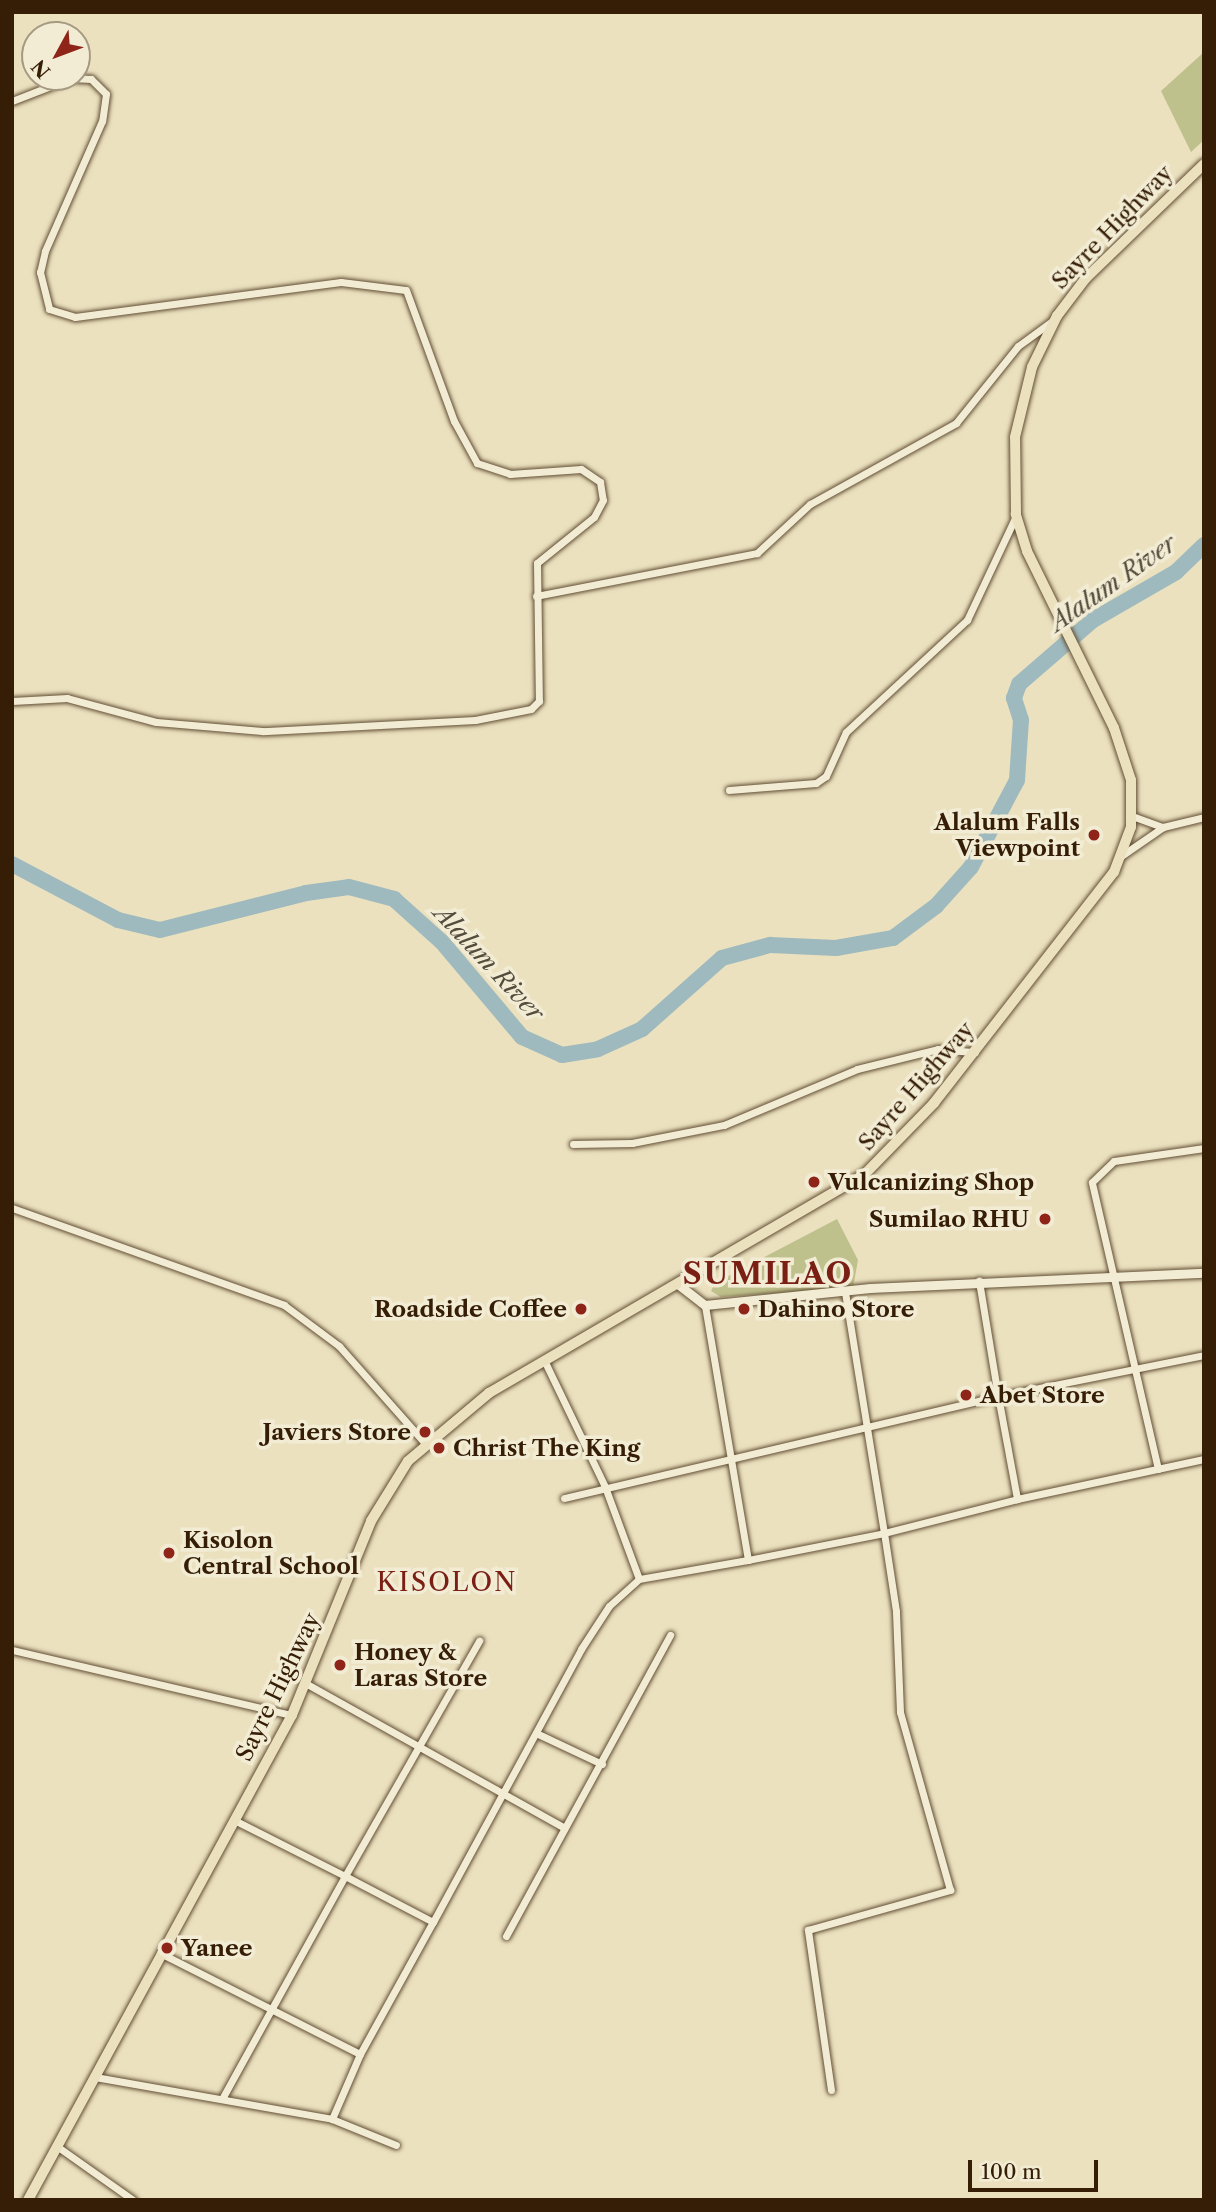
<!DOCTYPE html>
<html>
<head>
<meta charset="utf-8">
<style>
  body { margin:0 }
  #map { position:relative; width:1216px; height:2212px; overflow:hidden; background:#ebe1bf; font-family:"Libre Caslon Text",serif }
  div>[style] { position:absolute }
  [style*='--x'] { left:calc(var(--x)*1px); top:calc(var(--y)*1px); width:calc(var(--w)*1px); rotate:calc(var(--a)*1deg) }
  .green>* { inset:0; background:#bfc18c }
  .river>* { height:16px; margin:-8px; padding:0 8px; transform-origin:8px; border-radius:8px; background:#9fbabe }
  .roads { filter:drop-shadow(0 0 2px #624e34) drop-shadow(0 0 2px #624e34) }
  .minor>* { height:7px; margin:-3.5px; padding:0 3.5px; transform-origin:3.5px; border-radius:3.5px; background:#f2ecd5 }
  .tertiary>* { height:9px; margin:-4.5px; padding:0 4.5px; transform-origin:4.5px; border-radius:4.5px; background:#f2ecd5 }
  .trunk>* { height:10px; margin:-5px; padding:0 5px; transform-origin:5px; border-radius:5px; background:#ebe1bf }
  .dots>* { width:19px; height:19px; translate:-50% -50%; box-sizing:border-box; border:4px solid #f2ecd5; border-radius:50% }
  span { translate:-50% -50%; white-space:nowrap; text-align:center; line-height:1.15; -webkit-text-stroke:7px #f2ecd5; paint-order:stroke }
  .street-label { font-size:23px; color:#351d06 }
  .poi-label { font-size:23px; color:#351d06; font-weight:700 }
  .right { translate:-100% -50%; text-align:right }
  .left { translate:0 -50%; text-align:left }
  .water-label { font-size:24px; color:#554c3d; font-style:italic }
  .quarter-label { font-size:26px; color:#7a1f14; letter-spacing:2px }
  .district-label { font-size:30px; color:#7a1f14; font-weight:700; letter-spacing:2px }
  .frame { position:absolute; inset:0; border:14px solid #351d06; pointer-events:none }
  .north { position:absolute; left:21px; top:21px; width:70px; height:70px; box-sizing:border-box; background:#f2ecd5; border:2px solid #a69982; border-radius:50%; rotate:229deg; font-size:19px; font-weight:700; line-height:28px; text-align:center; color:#351d06 }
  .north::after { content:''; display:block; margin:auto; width:24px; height:32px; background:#8f2418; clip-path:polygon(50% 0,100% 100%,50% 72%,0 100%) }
  .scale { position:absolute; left:968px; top:2160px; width:130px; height:32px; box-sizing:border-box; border:4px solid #351d06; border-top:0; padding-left:9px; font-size:21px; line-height:24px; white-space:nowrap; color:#351d06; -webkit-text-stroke:5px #f2ecd5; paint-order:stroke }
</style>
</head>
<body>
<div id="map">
  <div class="green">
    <i style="clip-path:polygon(1204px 52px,1204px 140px,1191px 152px,1161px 91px)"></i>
    <i style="clip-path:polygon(837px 1219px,858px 1260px,853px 1288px,721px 1297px,711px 1291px,715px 1283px)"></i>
  </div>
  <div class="river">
    <i style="--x:12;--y:864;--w:120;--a:27.8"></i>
    <i style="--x:118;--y:920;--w:43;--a:13.4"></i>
    <i style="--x:160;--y:930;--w:151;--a:-14.2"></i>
    <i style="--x:306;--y:893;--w:43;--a:-7.9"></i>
    <i style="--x:349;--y:887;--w:47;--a:14.9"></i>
    <i style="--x:394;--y:899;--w:64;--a:41.9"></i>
    <i style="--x:442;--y:942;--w:124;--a:49.9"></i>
    <i style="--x:522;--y:1037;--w:44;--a:24.2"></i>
    <i style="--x:562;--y:1055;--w:36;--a:-9"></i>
    <i style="--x:598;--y:1049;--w:48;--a:-24.4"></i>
    <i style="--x:642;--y:1029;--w:107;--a:-41.6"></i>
    <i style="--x:722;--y:958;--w:50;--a:-15.2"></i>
    <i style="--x:770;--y:945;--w:66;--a:2.6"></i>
    <i style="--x:836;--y:948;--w:58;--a:-10"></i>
    <i style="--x:893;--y:938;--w:54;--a:-36.7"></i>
    <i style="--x:936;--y:906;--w:52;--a:-48.1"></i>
    <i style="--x:971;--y:867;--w:98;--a:-62.1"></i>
    <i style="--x:1017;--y:780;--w:60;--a:-86.2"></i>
    <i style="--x:1021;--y:720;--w:23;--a:-108"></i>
    <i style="--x:1014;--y:698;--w:15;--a:-70"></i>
    <i style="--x:1019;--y:684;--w:98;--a:-40.9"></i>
    <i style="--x:1093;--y:620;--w:96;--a:-30"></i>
    <i style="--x:1176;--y:572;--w:39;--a:-44"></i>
  </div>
  <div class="roads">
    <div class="minor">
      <i style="--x:12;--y:101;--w:63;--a:-21.3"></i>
      <i style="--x:71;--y:78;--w:20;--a:3"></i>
      <i style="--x:91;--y:79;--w:21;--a:45"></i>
      <i style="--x:106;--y:94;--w:27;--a:98"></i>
      <i style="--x:102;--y:121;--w:142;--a:113.7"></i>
      <i style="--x:45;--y:251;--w:22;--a:103"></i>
      <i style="--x:40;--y:272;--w:38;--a:76"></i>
      <i style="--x:49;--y:309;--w:27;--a:17"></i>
      <i style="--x:75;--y:317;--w:268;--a:-7.5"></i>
      <i style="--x:341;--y:282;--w:65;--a:7"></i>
      <i style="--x:406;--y:290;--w:140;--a:69.9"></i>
      <i style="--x:454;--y:421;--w:48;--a:61.3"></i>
      <i style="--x:477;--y:463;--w:35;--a:18"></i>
      <i style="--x:510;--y:474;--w:71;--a:-4"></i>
      <i style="--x:581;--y:469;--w:23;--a:34"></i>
      <i style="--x:600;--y:482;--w:18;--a:81"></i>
      <i style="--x:603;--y:500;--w:19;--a:118"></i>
      <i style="--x:594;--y:517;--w:73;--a:141.1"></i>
      <i style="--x:537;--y:563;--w:138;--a:89.2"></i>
      <i style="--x:539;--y:701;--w:11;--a:135"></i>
      <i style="--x:531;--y:709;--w:57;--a:168.9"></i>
      <i style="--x:475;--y:720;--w:213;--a:177"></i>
      <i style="--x:262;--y:731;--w:106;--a:-175.1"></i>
      <i style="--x:156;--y:722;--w:92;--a:-164.9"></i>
      <i style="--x:67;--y:698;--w:55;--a:176.9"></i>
      <i style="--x:536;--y:596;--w:225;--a:-11"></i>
      <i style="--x:757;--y:553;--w:72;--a:-42.8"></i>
      <i style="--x:810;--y:504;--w:167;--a:-29"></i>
      <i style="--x:956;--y:423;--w:99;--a:-51.2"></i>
      <i style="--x:1018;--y:346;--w:46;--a:-36.1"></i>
      <i style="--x:729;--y:790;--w:87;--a:-4.6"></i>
      <i style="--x:816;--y:783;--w:12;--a:-35"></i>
      <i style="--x:826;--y:776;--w:48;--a:-65.6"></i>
      <i style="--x:846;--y:732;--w:165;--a:-42.8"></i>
      <i style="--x:967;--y:620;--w:115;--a:-64.8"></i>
      <i style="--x:1132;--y:816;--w:33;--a:20"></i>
      <i style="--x:1163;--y:827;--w:42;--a:-13.7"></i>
      <i style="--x:1121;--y:856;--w:51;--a:-34.6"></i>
      <i style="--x:573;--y:1144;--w:59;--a:-1"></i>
      <i style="--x:632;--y:1143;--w:94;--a:-11.1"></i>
      <i style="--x:724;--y:1125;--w:144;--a:-22.8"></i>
      <i style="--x:857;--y:1069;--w:83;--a:-13.9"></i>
      <i style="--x:938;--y:1049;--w:37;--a:5"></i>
      <i style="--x:12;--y:1208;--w:289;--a:19.6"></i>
      <i style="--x:284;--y:1305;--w:69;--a:36.7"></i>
      <i style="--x:339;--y:1346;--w:128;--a:48.5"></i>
      <i style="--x:1204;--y:1355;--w:210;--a:168.7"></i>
      <i style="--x:998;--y:1396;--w:105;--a:79.5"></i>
      <i style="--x:1017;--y:1499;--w:191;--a:-12.1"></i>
      <i style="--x:544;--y:1360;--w:141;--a:64.3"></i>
      <i style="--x:605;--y:1487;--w:98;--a:69.7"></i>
      <i style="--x:639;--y:1579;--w:111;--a:-9.9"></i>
      <i style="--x:748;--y:1560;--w:259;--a:-99.6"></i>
      <i style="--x:1158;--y:1469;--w:294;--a:-103"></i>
      <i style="--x:1092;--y:1182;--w:30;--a:-44"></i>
      <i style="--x:1114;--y:1161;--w:91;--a:-8.2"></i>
      <i style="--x:564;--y:1498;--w:446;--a:-13.2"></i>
      <i style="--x:998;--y:1396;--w:117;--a:-99.4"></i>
      <i style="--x:748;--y:1560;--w:139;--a:-11.2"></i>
      <i style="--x:884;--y:1533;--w:243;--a:-99.2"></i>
      <i style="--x:12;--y:1650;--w:287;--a:13.1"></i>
      <i style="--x:307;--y:1684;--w:295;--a:29.2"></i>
      <i style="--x:536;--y:1733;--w:73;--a:25.2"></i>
      <i style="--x:433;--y:1922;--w:311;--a:-61.5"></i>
      <i style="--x:581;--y:1649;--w:51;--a:-56.9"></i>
      <i style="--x:609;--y:1606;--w:40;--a:-42"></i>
      <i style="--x:506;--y:1936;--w:343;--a:-61.4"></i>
      <i style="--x:160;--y:1953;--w:224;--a:26.8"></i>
      <i style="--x:360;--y:2054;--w:71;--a:113.3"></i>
      <i style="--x:360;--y:2054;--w:151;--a:-61.1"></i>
      <i style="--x:433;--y:1922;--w:99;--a:-152.4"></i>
      <i style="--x:345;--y:1876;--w:271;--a:-60.3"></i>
      <i style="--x:95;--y:2077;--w:241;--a:10"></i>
      <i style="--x:332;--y:2119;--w:69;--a:22.1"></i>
      <i style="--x:831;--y:2090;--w:162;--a:-98.2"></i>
      <i style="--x:808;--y:1930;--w:148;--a:-15.7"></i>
      <i style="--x:950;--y:1890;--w:185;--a:-105.7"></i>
      <i style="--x:900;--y:1712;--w:101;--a:-92.3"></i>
      <i style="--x:896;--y:1611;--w:79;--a:-98.7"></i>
      <i style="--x:884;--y:1533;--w:137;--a:-14.3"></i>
      <i style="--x:223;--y:2097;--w:252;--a:-61.1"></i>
      <i style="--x:345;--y:1876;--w:124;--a:-153.2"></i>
      <i style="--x:58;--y:2147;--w:92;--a:35.2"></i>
    </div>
    <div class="tertiary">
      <i style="--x:679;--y:1285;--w:33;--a:38"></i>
      <i style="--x:705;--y:1305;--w:166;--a:-5.9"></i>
      <i style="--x:870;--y:1288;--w:334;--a:-2.6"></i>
    </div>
    <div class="trunk">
      <i style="--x:28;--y:2200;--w:552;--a:-61.44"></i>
      <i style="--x:292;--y:1715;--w:209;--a:-67.8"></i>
      <i style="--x:371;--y:1521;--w:70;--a:-58.3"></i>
      <i style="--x:408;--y:1461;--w:106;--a:-40"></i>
      <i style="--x:489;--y:1393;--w:435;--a:-30.2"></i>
      <i style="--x:865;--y:1174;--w:99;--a:-45.8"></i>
      <i style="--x:934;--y:1103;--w:293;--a:-52.1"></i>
      <i style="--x:1114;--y:872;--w:48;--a:-69.3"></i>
      <i style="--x:1131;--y:827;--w:47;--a:-90"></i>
      <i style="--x:1131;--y:780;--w:55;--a:-108.1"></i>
      <i style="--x:1114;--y:728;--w:197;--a:-116.2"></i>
      <i style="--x:1027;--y:551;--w:39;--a:-107"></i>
      <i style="--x:1016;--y:514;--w:77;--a:-90.7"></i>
      <i style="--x:1015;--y:437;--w:72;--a:-76.3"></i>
      <i style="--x:1032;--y:367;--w:57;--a:-63.9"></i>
      <i style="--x:1057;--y:316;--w:48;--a:-52.7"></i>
      <i style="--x:1086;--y:278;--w:164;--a:-44"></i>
    </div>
  </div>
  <div class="dots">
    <i style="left:1094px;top:835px;background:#8f2418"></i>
    <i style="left:814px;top:1182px;background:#8f2418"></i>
    <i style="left:1045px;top:1219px;background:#8f2418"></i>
    <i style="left:581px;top:1309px;background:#8f2418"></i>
    <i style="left:744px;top:1309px;background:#8f2418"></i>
    <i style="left:966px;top:1395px;background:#8f2418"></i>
    <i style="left:425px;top:1432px;background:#8f2418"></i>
    <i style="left:439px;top:1448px;background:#8f2418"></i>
    <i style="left:169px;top:1553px;background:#8f2418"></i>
    <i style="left:340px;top:1665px;background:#8f2418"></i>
    <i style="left:167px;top:1948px;background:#8f2418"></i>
  </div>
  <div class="street-label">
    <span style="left:1112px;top:227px;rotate:-46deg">Sayre Highway</span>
    <span style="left:916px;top:1086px;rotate:-49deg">Sayre Highway</span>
    <span style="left:278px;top:1687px;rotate:-64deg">Sayre Highway</span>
  </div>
  <div class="poi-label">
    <span class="right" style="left:1080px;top:835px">Alalum Falls<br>Viewpoint</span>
    <span class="left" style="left:828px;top:1182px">Vulcanizing Shop</span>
    <span class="right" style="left:1029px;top:1219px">Sumilao RHU</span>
    <span class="right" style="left:567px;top:1309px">Roadside Coffee</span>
    <span class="left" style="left:758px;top:1309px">Dahino Store</span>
    <span class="left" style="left:980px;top:1395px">Abet Store</span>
    <span class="right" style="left:411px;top:1432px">Javiers Store</span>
    <span class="left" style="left:453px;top:1448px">Christ The King</span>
    <span class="left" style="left:183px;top:1553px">Kisolon<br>Central School</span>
    <span class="left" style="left:354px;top:1665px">Honey &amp;<br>Laras Store</span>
    <span class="left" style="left:181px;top:1948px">Yanee</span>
  </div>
  <div class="water-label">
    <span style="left:1113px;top:583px;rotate:-35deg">Alalum River</span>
    <span style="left:489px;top:963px;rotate:47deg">Alalum River</span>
  </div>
  <div class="quarter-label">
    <span style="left:447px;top:1583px">KISOLON</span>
  </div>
  <div class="district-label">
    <span style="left:768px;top:1274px">SUMILAO</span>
  </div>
  <div class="frame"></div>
  <div class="north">N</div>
  <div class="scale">100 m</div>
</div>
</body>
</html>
